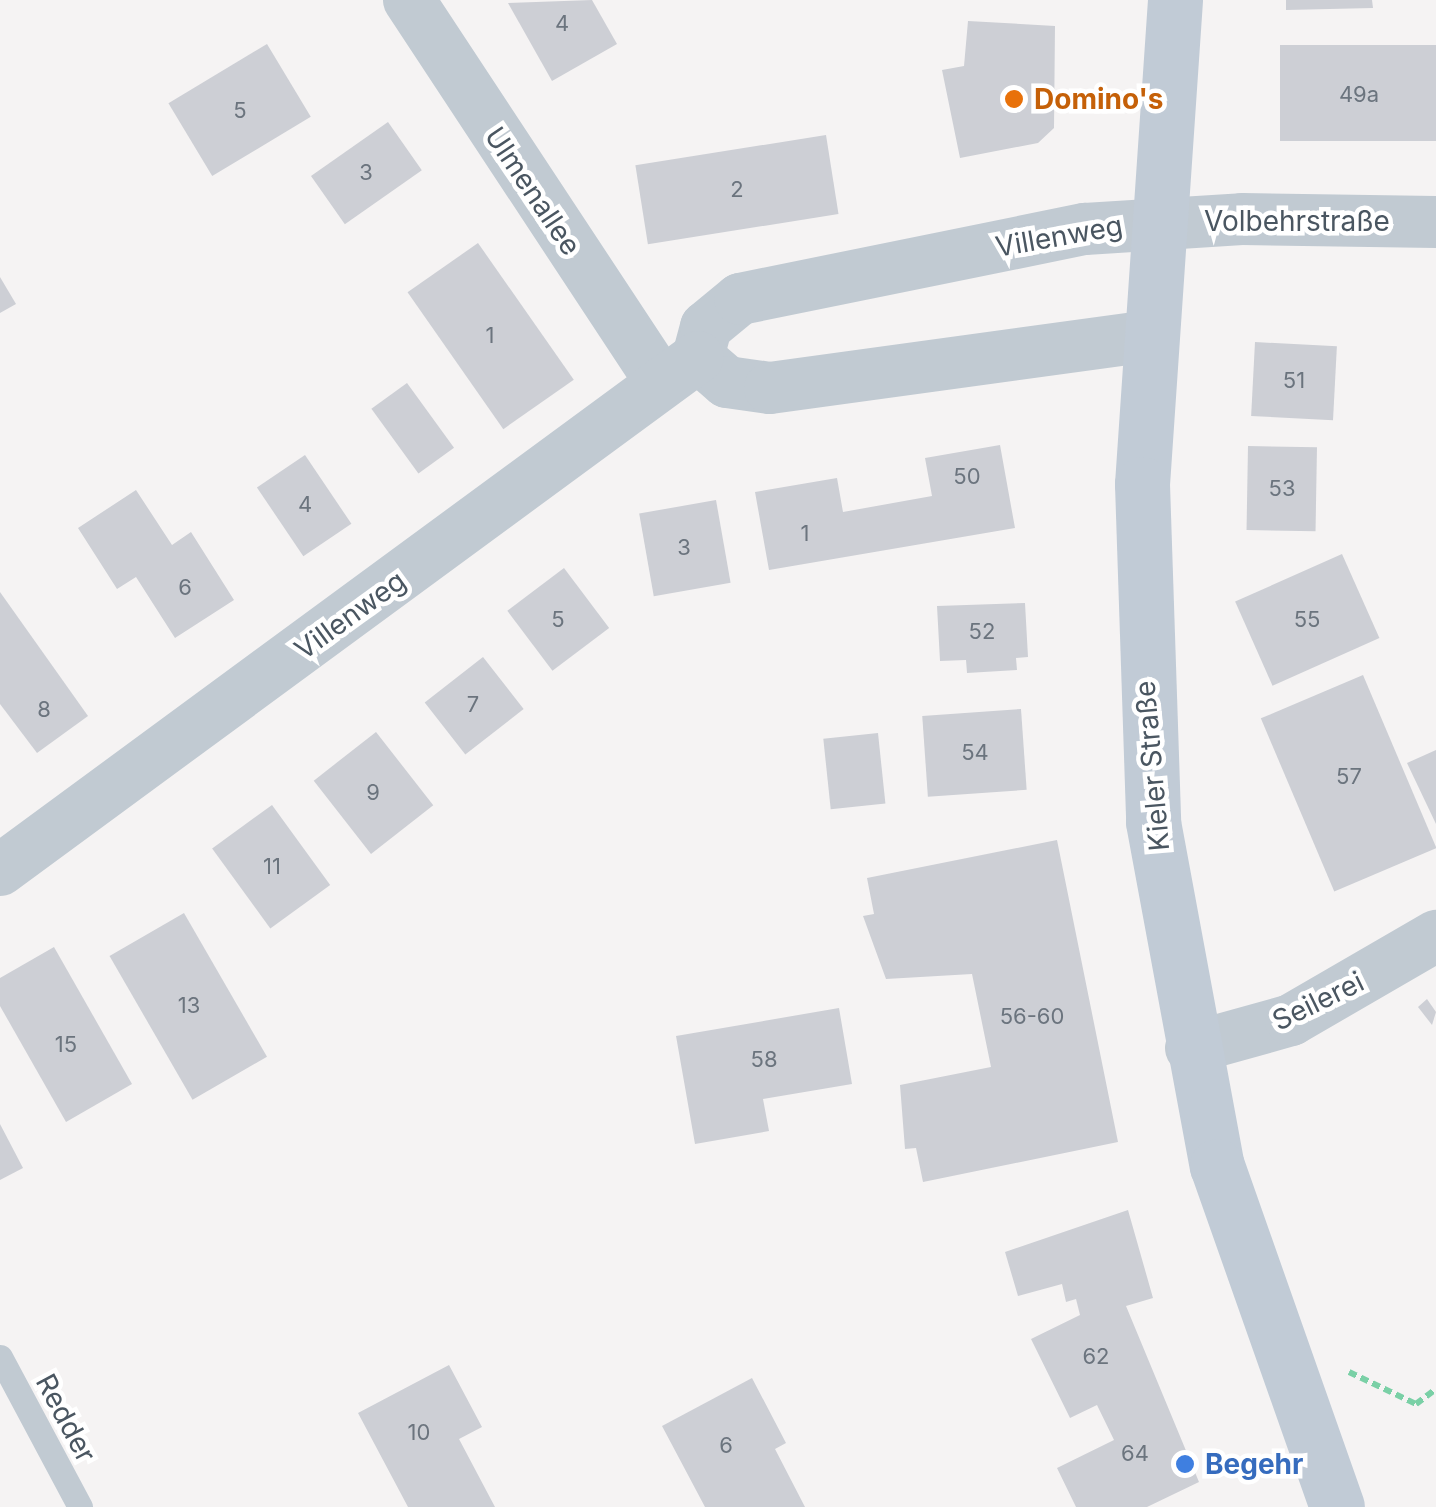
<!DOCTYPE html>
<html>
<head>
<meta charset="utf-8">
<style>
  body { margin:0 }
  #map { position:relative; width:1436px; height:1507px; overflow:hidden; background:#f5f3f3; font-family:Inter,sans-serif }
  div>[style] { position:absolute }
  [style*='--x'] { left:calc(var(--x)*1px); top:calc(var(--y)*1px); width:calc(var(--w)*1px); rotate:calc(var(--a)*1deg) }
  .building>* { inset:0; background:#cdcfd5; transform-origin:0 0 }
  .path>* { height:6px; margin-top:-3px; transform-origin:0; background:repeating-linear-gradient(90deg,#7ad0a6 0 8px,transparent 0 13px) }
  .lane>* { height:25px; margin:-12.5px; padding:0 12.5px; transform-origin:12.5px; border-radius:12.5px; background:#c1cad2 }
  .street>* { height:52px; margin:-26px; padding:0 26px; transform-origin:26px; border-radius:26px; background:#c1cad2 }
  .secondary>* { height:55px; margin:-27.5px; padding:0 27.5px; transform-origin:27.5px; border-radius:27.5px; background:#c1cbd6 }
  .dots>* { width:28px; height:28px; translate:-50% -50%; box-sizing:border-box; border:5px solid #fff; border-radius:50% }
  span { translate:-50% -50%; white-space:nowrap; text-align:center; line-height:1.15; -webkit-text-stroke:9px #fff; paint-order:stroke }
  .number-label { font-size:22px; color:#6b747e }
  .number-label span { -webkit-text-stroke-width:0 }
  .food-label { font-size:28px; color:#c56008; font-weight:700 }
  .left { translate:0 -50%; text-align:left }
  .street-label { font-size:28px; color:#4a5661 }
  .shop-label { font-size:28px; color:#366cbe; font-weight:700 }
</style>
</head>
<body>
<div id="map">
  <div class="building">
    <i style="clip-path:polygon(592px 0,617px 44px,552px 81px,508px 3px)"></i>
    <i style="clip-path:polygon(1286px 0,1372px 0,1373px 8px,1286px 10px)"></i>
    <i style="clip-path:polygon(968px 21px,1055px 26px,1054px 128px,1038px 143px,960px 158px,942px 70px,964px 66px)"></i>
    <i style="left:267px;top:44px;width:85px;height:115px;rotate:59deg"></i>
    <i style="left:1436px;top:45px;width:96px;height:156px;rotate:90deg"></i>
    <i style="left:388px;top:122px;width:59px;height:94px;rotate:55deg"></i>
    <i style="left:826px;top:135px;width:80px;height:193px;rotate:81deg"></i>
    <i style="left:478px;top:243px;width:167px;height:86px;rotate:55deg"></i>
    <i style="clip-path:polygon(0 277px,16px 304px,0 313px)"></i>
    <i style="left:1255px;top:342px;width:82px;height:74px;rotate:3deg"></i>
    <i style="left:407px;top:383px;width:80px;height:44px;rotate:54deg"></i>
    <i style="clip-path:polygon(1000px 445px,1015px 528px,769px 570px,755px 492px,837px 478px,843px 512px,932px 496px,925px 458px)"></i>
    <i style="left:1248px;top:446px;width:69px;height:84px;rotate:1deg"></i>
    <i style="left:305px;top:455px;width:83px;height:58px;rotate:56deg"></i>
    <i style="clip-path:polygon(136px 490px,172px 545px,191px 532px,234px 600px,175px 638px,136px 577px,117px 589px,78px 528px)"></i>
    <i style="left:716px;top:500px;width:84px;height:78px;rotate:80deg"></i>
    <i style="left:1342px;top:554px;width:92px;height:117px;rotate:66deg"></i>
    <i style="left:564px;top:568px;width:75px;height:71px;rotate:53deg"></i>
    <i style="clip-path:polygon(0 592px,88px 716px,37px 753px,0 704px)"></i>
    <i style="clip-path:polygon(1025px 603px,1028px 657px,1016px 658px,1017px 670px,967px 673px,966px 660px,940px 661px,937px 606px)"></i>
    <i style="left:483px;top:657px;width:66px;height:74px;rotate:52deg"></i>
    <i style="left:1363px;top:675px;width:188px;height:111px;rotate:67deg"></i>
    <i style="left:1021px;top:709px;width:81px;height:99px;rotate:86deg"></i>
    <i style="left:376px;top:732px;width:93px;height:79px;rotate:52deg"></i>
    <i style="left:878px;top:733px;width:71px;height:55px;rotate:84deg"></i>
    <i style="clip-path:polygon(1436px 750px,1436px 824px,1407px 763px)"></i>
    <i style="left:272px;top:805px;width:99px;height:74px;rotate:54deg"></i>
    <i style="clip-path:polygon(1057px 840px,1118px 1142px,923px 1182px,916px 1148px,905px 1149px,900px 1085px,991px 1067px,972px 974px,886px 979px,863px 916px,874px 914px,867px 878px)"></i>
    <i style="left:184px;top:913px;width:166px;height:86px;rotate:60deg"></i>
    <i style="clip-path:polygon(54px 947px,132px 1084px,66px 1122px,0 1006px,0 978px)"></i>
    <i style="clip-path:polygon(1427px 999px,1436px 1012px,1432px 1025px,1418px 1007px)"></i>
    <i style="clip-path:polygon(839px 1008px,852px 1084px,763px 1099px,769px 1131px,695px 1144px,676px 1036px)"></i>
    <i style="clip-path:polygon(0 1124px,23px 1168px,0 1180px)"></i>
    <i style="clip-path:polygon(1128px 1210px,1153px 1298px,1126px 1306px,1199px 1482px,1147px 1507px,1076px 1507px,1057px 1468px,1114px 1440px,1097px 1405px,1070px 1418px,1031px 1339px,1080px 1315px,1076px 1299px,1066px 1302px,1062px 1284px,1018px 1296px,1005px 1252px)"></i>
    <i style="clip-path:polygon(449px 1365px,482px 1427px,459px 1439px,495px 1507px,408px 1507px,358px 1413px)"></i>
    <i style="clip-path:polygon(752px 1378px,786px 1443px,775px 1449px,805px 1507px,705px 1507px,662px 1426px)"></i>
  </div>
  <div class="path">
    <i style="--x:1349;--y:1372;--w:74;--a:25.5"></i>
    <i style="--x:1416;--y:1404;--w:25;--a:-37"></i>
  </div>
  <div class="lane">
    <i style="--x:0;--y:1357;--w:170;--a:61.9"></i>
  </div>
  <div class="street">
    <i style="--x:409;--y:0;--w:455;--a:56.6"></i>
    <i style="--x:698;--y:357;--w:31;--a:-75"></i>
    <i style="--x:706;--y:327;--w:44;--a:-39.5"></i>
    <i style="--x:740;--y:299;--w:352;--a:-11.5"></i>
    <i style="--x:1085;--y:229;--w:157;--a:-3.6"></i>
    <i style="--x:1242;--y:219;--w:194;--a:0.9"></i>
    <i style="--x:698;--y:357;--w:38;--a:41"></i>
    <i style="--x:727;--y:382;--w:43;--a:7.9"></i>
    <i style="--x:770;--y:388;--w:385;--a:-7.8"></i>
    <i style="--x:0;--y:870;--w:866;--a:-36.31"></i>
    <i style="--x:1191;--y:1048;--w:104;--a:-15.6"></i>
    <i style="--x:1291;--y:1020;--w:168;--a:-30.1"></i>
  </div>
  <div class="secondary">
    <i style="--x:1175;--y:0;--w:485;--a:93.9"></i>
    <i style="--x:1142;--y:484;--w:338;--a:88.1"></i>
    <i style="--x:1153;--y:822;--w:350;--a:79.5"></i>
    <i style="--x:1217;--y:1166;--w:361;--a:70.6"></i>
  </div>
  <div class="dots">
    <i style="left:1014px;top:99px;background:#e8710a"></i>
    <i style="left:1185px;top:1464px;background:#3f7fe0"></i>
  </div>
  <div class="number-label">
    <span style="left:562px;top:24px">4</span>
    <span style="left:1359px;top:95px">49a</span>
    <span style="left:240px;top:111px">5</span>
    <span style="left:366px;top:173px">3</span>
    <span style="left:737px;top:190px">2</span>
    <span style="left:490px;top:336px">1</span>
    <span style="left:1294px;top:381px">51</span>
    <span style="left:967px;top:477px">50</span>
    <span style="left:1282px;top:489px">53</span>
    <span style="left:305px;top:505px">4</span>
    <span style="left:805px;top:534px">1</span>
    <span style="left:684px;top:548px">3</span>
    <span style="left:185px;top:588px">6</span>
    <span style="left:558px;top:620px">5</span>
    <span style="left:1307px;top:620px">55</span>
    <span style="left:982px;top:632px">52</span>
    <span style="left:473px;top:705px">7</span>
    <span style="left:44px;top:710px">8</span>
    <span style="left:975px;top:753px">54</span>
    <span style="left:1349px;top:777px">57</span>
    <span style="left:373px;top:793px">9</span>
    <span style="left:272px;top:867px">11</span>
    <span style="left:189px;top:1006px">13</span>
    <span style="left:1032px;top:1017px">56-60</span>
    <span style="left:66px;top:1045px">15</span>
    <span style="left:764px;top:1060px">58</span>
    <span style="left:1096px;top:1357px">62</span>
    <span style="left:419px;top:1433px">10</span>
    <span style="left:726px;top:1446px">6</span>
    <span style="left:1135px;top:1454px">64</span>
  </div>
  <div class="food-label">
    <span class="left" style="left:1034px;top:99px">Domino's</span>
  </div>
  <div class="street-label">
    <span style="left:533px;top:191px;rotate:56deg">Ulmenallee</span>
    <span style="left:1297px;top:221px">Volbehrstraße</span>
    <span style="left:1059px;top:236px;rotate:-10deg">Villenweg</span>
    <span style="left:350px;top:615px;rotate:-36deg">Villenweg</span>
    <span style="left:1152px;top:766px;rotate:-95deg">Kieler Straße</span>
    <span style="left:1318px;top:1001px;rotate:-26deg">Seilerei</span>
    <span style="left:66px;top:1418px;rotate:62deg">Redder</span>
  </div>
  <div class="shop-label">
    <span class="left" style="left:1205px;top:1464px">Begehr</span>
  </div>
</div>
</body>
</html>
